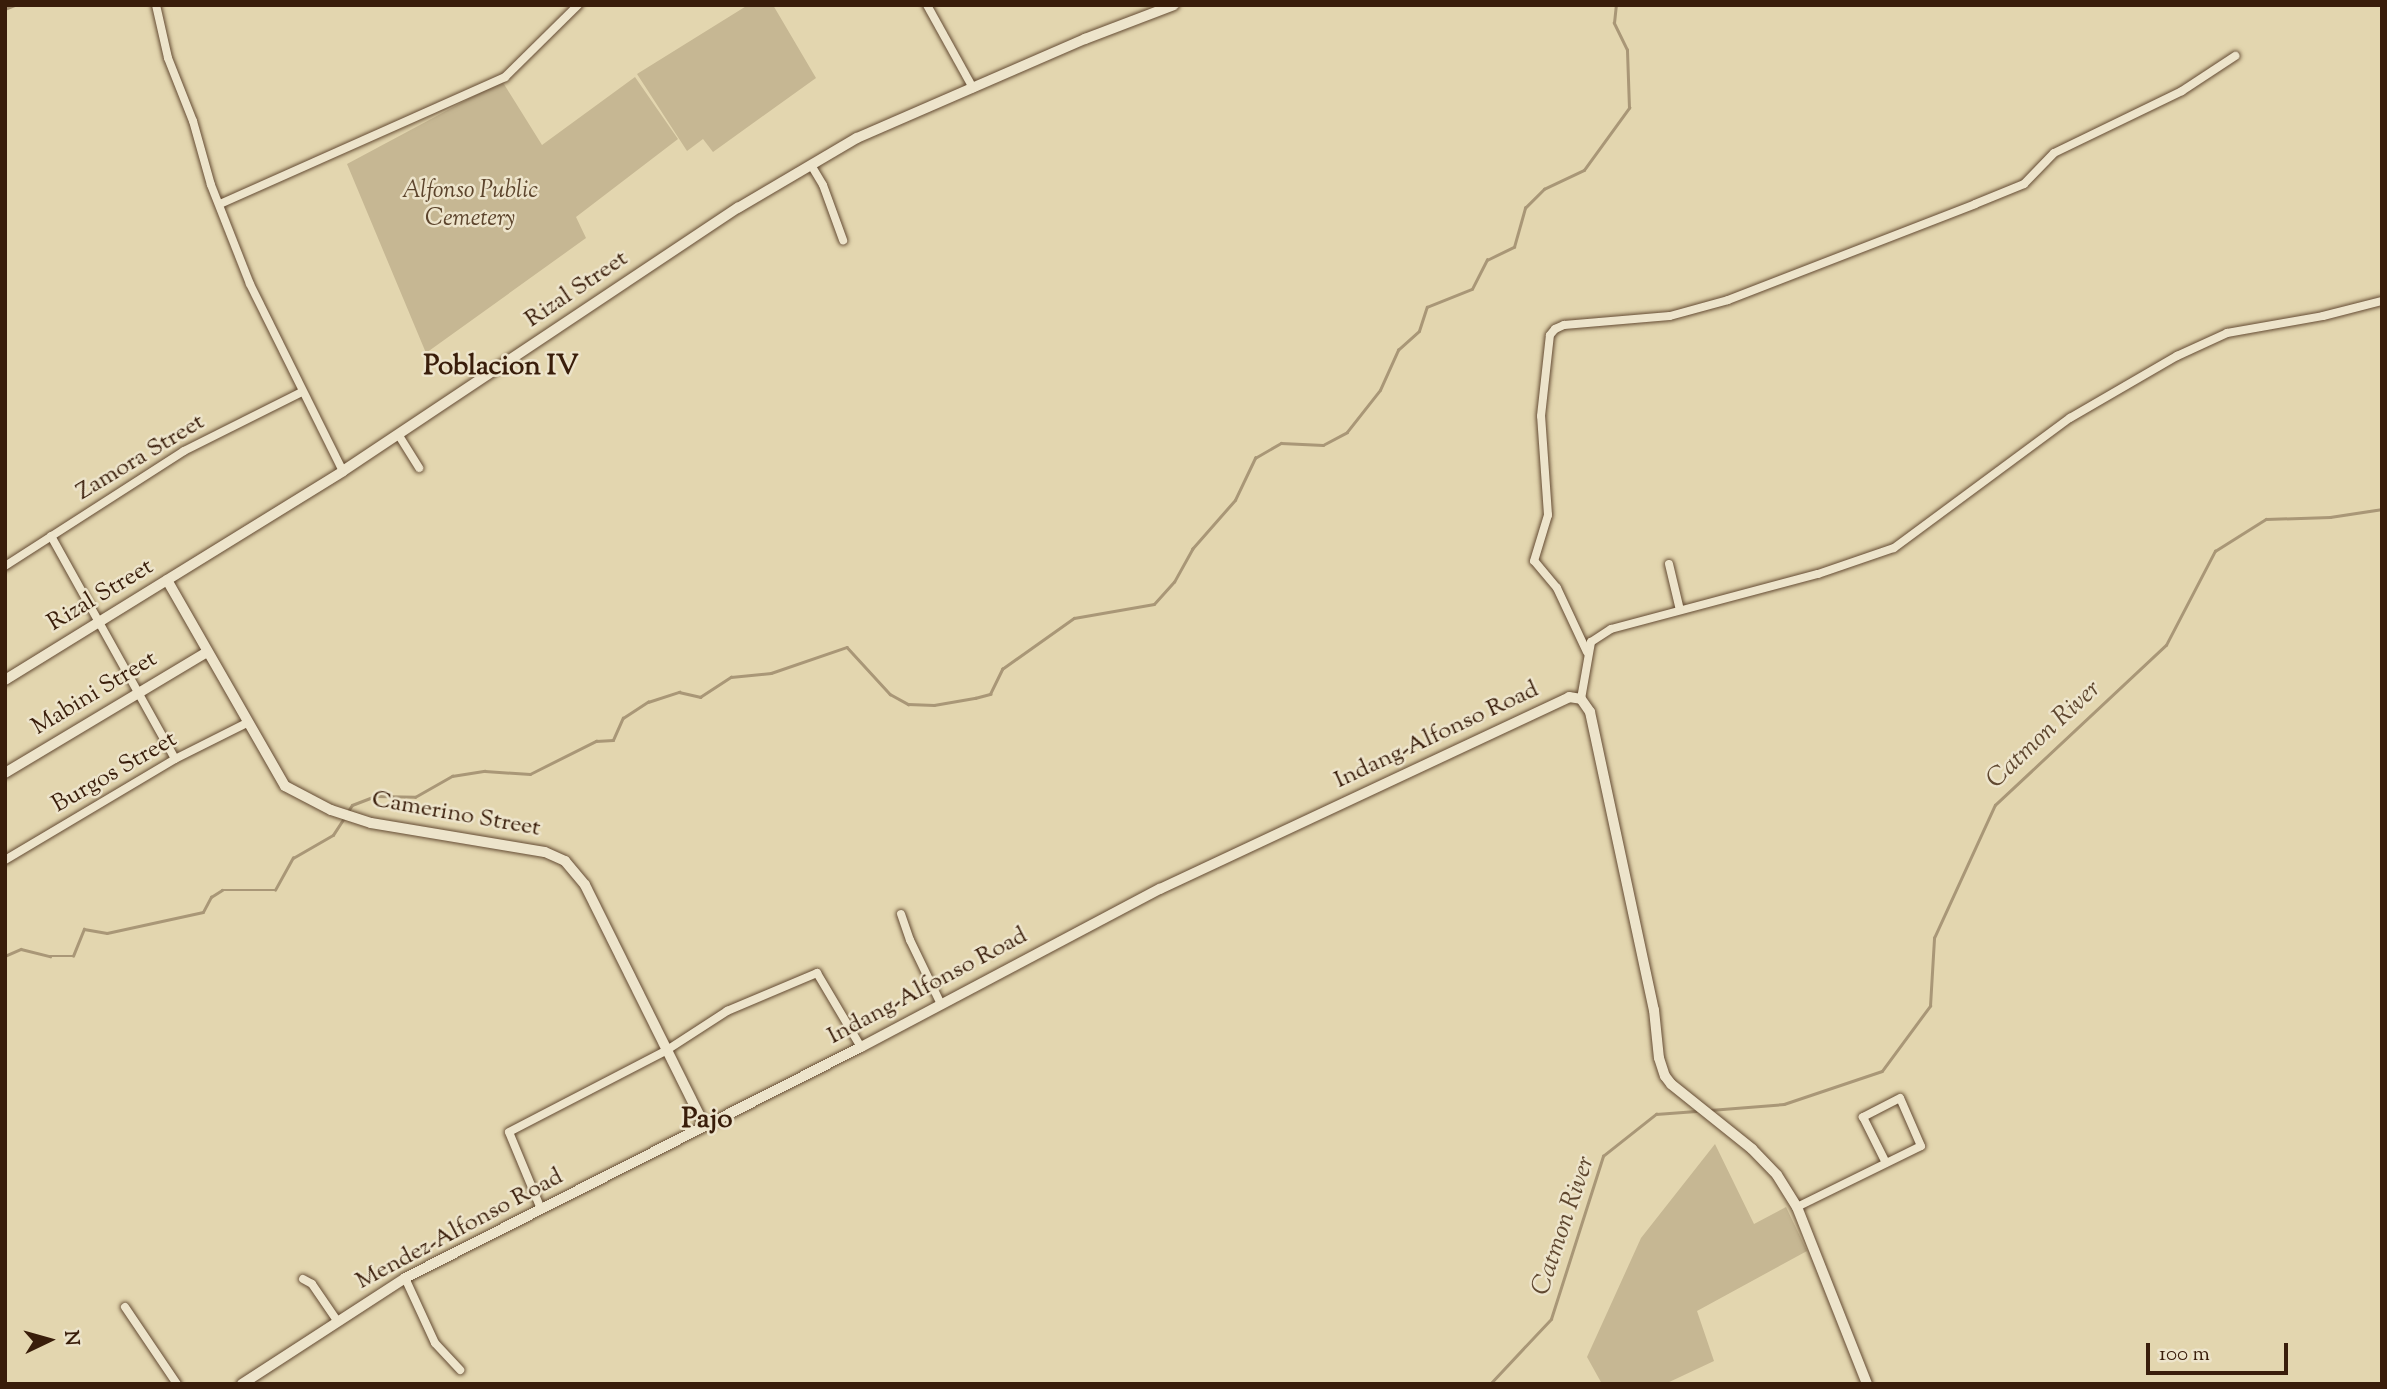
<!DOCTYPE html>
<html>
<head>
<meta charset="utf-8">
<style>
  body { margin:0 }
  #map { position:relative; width:2387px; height:1389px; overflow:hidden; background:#e3d6af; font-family:"Sorts Mill Goudy",serif }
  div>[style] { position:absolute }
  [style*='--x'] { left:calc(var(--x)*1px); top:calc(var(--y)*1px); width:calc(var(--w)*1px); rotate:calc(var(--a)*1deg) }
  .green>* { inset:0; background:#c6b793 }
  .stream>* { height:2.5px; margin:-1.25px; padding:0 1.25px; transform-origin:1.25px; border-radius:1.25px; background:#a99777 }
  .roads { filter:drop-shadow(0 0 2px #644b33) drop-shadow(0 0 2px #644b33) }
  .street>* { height:8px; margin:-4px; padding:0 4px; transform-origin:4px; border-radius:4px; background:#ede4cb }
  .secondary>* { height:10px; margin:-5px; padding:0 5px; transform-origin:5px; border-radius:5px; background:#ede4cb }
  span { translate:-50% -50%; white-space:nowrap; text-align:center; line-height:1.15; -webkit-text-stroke:5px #ede4cb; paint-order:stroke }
  .park-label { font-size:24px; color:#5c442c; font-style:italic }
  .street-label { font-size:24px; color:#391d0a }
  .water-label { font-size:26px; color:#604830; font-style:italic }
  .quarter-label { font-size:28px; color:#391d0a; font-weight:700 }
  .frame { position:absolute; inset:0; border:7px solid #391d0a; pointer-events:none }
  .north { position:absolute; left:14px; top:1305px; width:70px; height:70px; -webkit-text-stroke:5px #ede4cb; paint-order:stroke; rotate:85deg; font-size:19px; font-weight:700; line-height:28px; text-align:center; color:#391d0a }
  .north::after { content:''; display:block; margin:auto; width:24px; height:32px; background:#391d0a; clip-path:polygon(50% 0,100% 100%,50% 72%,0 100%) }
  .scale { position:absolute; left:2146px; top:1343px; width:142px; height:32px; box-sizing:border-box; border:4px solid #391d0a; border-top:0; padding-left:9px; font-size:21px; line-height:24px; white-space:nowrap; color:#391d0a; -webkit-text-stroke:5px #ede4cb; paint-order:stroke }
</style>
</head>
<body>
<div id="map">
  <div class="green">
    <i style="clip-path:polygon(748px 5px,773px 5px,816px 78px,713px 152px,703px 139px,687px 151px,637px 74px)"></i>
    <i style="clip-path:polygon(635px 77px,678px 139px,576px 217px,586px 238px,426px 353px,347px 164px,502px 81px,542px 145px)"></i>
    <i style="clip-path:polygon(1715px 1144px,1754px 1224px,1786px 1207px,1807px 1251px,1697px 1311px,1714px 1361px,1665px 1384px,1602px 1384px,1587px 1357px,1641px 1238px)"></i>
  </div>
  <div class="stream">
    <i style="--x:5;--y:9;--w:11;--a:-22"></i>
    <i style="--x:347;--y:813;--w:9;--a:-58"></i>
    <i style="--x:352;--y:805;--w:26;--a:-21"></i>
    <i style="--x:376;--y:796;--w:39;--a:1"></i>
    <i style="--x:415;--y:797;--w:43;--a:-29.6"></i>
    <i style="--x:452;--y:776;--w:33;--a:-9"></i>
    <i style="--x:485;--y:771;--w:45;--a:3.8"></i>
    <i style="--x:530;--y:774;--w:74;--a:-26.6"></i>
    <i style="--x:596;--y:741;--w:17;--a:-3"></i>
    <i style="--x:613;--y:740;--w:24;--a:-66"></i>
    <i style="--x:623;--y:718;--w:30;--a:-33"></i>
    <i style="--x:648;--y:702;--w:33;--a:-18"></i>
    <i style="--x:679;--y:692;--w:22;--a:13"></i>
    <i style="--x:700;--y:697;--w:37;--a:-33"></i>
    <i style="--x:731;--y:677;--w:40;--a:-5.7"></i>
    <i style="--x:771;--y:673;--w:80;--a:-18.9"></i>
    <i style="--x:847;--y:647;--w:64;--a:47.5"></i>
    <i style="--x:890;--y:694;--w:21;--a:29"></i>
    <i style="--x:908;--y:704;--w:26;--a:2"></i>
    <i style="--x:934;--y:705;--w:42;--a:-9.7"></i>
    <i style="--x:975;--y:698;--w:16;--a:-15"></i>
    <i style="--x:990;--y:694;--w:28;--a:-64"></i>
    <i style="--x:1002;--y:669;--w:88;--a:-35.3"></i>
    <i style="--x:1074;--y:618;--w:81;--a:-9.9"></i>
    <i style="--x:1154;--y:604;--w:30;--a:-48"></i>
    <i style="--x:1174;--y:582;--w:38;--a:-61"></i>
    <i style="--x:1192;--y:549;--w:65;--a:-48.7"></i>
    <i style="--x:1235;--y:500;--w:47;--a:-64.5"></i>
    <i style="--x:1255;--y:458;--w:30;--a:-30"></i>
    <i style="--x:1281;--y:443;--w:42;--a:2.7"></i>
    <i style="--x:1323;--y:445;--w:27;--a:-28"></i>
    <i style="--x:1347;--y:432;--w:53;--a:-51.8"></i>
    <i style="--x:1380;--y:390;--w:44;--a:-65.8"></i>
    <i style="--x:1398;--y:350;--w:28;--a:-42"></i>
    <i style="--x:1419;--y:331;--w:25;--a:-72"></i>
    <i style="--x:1427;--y:307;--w:48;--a:-21.8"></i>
    <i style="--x:1472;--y:289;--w:33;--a:-63"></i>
    <i style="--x:1487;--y:260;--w:30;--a:-26"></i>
    <i style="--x:1514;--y:247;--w:41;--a:-74.2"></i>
    <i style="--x:1525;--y:208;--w:27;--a:-45"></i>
    <i style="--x:1544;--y:189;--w:44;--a:-25.4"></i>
    <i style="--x:1584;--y:170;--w:77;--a:-54"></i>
    <i style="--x:1629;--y:108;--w:58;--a:-92"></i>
    <i style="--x:1627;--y:50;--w:30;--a:-116"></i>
    <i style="--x:1614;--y:23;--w:18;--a:-84"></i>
    <i style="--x:5;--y:956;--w:17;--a:-24"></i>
    <i style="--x:21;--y:949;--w:30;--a:14"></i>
    <i style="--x:50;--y:956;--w:23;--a:0"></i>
    <i style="--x:73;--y:956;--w:29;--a:-68"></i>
    <i style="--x:84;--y:929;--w:23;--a:10"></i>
    <i style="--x:107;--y:933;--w:98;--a:-12.3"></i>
    <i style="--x:203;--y:912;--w:17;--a:-62"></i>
    <i style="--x:211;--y:897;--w:13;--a:-32"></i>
    <i style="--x:222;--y:890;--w:53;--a:0"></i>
    <i style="--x:275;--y:890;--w:37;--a:-61"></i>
    <i style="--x:293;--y:858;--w:46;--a:-29.9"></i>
    <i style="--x:333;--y:835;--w:20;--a:-57"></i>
    <i style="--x:1710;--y:1110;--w:74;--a:-4.6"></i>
    <i style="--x:1784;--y:1104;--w:103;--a:-18.6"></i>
    <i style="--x:1882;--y:1071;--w:81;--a:-53.6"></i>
    <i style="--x:1930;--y:1006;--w:68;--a:-86.6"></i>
    <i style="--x:1934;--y:938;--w:146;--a:-65.4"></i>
    <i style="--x:1995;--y:805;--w:234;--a:-43.1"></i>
    <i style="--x:2166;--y:645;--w:106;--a:-62.5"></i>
    <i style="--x:2215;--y:551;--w:60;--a:-32.1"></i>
    <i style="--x:2266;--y:519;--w:64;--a:-1.8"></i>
    <i style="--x:2330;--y:517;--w:53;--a:-8.7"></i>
    <i style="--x:1490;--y:1384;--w:89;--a:-46.8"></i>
    <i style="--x:1551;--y:1319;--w:171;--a:-72.3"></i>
    <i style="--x:1603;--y:1156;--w:68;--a:-38.4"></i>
    <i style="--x:1656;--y:1114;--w:40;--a:-4.3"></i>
  </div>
  <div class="roads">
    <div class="street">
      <i style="--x:156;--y:5;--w:54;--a:77.2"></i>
      <i style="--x:168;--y:58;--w:68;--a:68.4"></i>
      <i style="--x:193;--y:121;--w:66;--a:74.3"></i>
      <i style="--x:211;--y:185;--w:106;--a:68.5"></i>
      <i style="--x:250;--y:284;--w:209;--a:63.6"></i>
      <i style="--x:927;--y:5;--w:95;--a:61"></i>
      <i style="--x:811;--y:165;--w:23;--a:59"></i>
      <i style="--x:823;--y:185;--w:59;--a:70"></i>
      <i style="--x:220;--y:204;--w:312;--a:-24"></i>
      <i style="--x:505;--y:77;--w:103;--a:-44.6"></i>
      <i style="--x:398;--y:434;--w:40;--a:58"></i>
      <i style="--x:51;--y:536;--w:255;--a:60.9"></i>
      <i style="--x:1669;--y:564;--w:47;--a:76.6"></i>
      <i style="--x:5;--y:566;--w:213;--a:-32.7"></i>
      <i style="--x:184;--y:451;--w:132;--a:-26.6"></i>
      <i style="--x:1587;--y:652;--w:71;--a:-115.1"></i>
      <i style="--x:1557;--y:588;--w:35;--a:-130"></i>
      <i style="--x:1534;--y:561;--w:48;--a:-73.1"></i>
      <i style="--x:1548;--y:515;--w:99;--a:-94"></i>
      <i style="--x:1541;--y:416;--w:81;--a:-83.7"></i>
      <i style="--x:1550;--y:335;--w:8;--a:-50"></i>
      <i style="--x:1555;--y:329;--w:10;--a:-24"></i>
      <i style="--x:1564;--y:325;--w:106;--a:-4.9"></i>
      <i style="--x:1670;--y:316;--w:60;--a:-15.4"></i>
      <i style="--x:1728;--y:300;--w:265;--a:-21.2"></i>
      <i style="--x:1975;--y:204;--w:53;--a:-22.2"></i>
      <i style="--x:2024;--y:184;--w:43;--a:-45.9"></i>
      <i style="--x:2054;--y:153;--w:142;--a:-25.8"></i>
      <i style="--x:2182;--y:91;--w:64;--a:-33.4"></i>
      <i style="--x:1581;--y:699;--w:58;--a:-80"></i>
      <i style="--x:1591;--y:642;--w:24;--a:-33"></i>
      <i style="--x:1611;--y:629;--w:214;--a:-14.9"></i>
      <i style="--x:1818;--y:574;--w:80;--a:-18.9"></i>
      <i style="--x:1894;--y:548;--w:219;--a:-36.5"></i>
      <i style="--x:2070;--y:418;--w:124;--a:-30.1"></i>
      <i style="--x:2177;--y:356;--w:55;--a:-24.7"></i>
      <i style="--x:2227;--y:333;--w:97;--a:-10"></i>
      <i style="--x:2323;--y:316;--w:61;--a:-14.3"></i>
      <i style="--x:5;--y:860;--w:198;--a:-30.7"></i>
      <i style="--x:175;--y:759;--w:80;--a:-26.6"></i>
      <i style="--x:901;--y:914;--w:28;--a:71"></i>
      <i style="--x:910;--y:940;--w:71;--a:64.2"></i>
      <i style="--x:1797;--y:1207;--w:138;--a:-26.2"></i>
      <i style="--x:1921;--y:1146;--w:52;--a:-113.6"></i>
      <i style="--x:1900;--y:1098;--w:42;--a:152.8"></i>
      <i style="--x:1863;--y:1117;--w:51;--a:63.4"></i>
      <i style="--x:541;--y:1209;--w:83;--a:-112.6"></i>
      <i style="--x:509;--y:1132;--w:178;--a:-27.4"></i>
      <i style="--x:667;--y:1050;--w:72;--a:-33"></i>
      <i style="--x:727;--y:1011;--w:98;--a:-22.9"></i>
      <i style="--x:817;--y:973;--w:86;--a:59.3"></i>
      <i style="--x:405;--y:1278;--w:72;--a:65.2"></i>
      <i style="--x:435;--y:1343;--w:37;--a:47"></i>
      <i style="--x:303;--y:1279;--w:10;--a:29"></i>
      <i style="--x:312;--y:1284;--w:46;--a:55.6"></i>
      <i style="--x:125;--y:1307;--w:93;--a:56"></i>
    </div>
    <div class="secondary">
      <i style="--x:167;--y:580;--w:237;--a:60.2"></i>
      <i style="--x:285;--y:786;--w:52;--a:27.6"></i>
      <i style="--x:331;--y:810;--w:42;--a:18"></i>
      <i style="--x:371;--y:823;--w:176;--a:9.5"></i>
      <i style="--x:545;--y:852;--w:22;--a:24"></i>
      <i style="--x:565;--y:861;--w:31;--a:50"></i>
      <i style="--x:585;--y:885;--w:268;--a:63.6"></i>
      <i style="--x:5;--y:680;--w:397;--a:-31.7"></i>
      <i style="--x:343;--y:471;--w:475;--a:-33.7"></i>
      <i style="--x:738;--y:208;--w:138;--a:-30.5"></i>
      <i style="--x:857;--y:138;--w:249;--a:-23.5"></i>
      <i style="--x:1085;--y:39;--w:95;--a:-20.9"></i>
      <i style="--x:5;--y:773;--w:235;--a:-30.9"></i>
      <i style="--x:242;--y:1384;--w:194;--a:-33"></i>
      <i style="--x:405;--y:1278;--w:511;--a:-26.87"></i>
      <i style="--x:861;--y:1047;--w:338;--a:-27.9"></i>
      <i style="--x:1160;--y:889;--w:452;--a:-25.1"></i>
      <i style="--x:1569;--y:697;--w:12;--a:9"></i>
      <i style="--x:1581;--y:699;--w:16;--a:55"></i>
      <i style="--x:1590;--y:712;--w:305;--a:77.9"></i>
      <i style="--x:1654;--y:1010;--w:48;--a:84.1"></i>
      <i style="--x:1659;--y:1058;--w:19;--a:72"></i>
      <i style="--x:1665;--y:1076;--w:10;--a:53"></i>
      <i style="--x:1671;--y:1084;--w:104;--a:38.7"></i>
      <i style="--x:1752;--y:1149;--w:36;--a:46"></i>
      <i style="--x:1777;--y:1175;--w:38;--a:58"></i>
      <i style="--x:1797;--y:1207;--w:190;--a:68.4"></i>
    </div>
  </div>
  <div class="park-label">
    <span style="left:470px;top:206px">Alfonso Public<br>Cemetery</span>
  </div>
  <div class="street-label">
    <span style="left:577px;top:290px;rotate:-34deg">Rizal Street</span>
    <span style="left:141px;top:458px;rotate:-31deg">Zamora Street</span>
    <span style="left:101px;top:596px;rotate:-31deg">Rizal Street</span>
    <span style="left:95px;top:694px;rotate:-31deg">Mabini Street</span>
    <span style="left:1437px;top:736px;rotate:-25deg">Indang-Alfonso Road</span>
    <span style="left:115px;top:773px;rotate:-30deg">Burgos Street</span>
    <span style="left:456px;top:815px;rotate:10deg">Camerino Street</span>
    <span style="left:928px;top:987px;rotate:-28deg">Indang-Alfonso Road</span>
    <span style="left:460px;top:1230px;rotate:-28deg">Mendez-Alfonso Road</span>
  </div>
  <div class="water-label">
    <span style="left:2044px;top:735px;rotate:-43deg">Catmon River</span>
    <span style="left:1564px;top:1226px;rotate:-71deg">Catmon River</span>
  </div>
  <div class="quarter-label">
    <span style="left:501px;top:367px">Poblacion IV</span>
    <span style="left:707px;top:1120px">Pajo</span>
  </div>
  <div class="frame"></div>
  <div class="north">N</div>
  <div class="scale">100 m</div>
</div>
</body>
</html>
